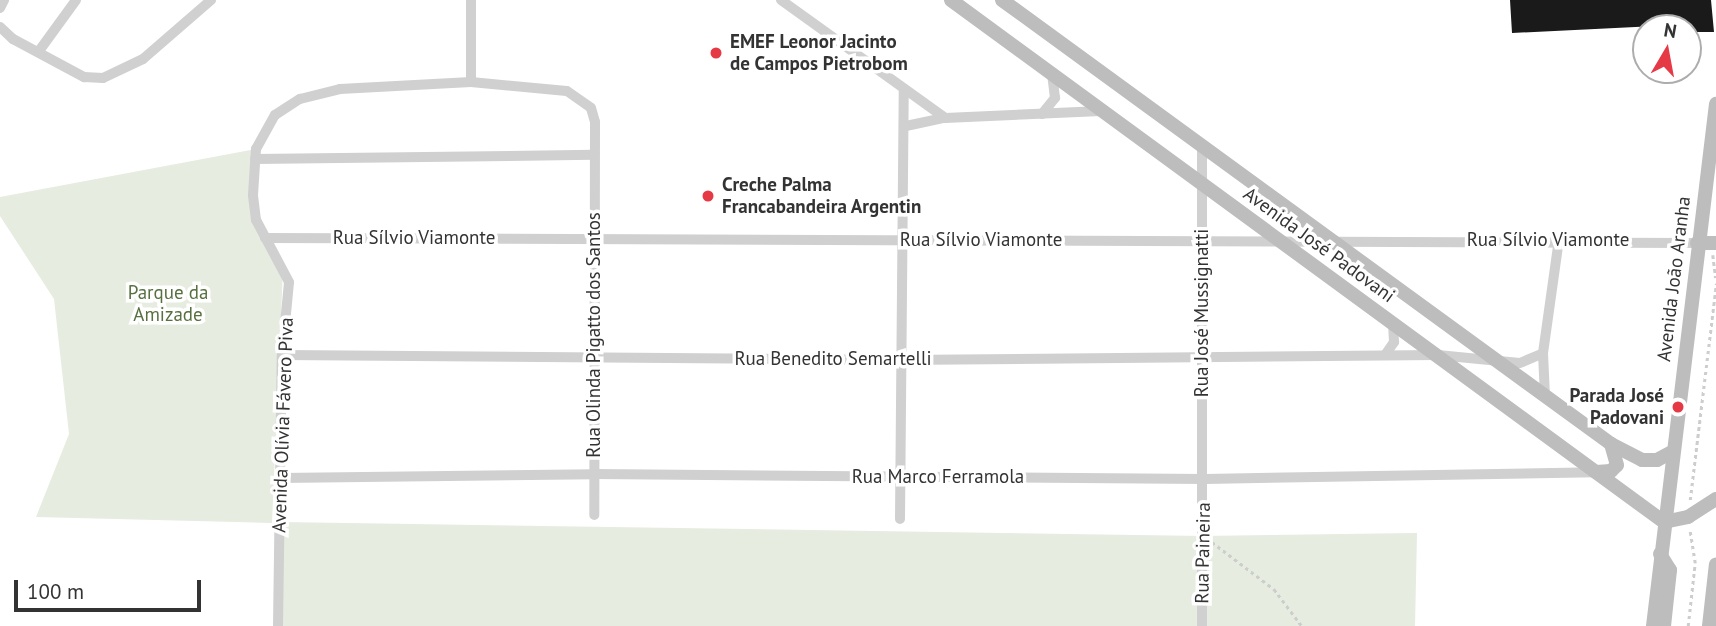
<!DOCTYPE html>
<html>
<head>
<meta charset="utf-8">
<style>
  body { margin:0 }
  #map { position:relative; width:1716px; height:626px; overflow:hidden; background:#fff; font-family:"PT Sans",sans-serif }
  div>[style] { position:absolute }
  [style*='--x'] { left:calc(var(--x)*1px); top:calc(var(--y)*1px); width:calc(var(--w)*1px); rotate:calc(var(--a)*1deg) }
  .green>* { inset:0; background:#e6ecdf }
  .building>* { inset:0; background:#1a1a1a }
  .path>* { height:2.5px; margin-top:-1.25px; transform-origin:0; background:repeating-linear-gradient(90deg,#cdcdcd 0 3.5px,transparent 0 7px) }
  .street>* { height:10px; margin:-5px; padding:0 5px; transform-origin:5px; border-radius:5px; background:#d0d0d0 }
  .secondary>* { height:14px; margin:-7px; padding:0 7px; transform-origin:7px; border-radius:7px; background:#bdbdbd }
  .dots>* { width:19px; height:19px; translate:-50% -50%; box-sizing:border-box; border:4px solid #fff; border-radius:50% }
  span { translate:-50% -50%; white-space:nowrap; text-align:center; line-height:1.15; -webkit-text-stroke:7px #fff; paint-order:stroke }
  .poi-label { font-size:19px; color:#333; font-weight:700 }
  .left { translate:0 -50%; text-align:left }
  .right { translate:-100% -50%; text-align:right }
  .street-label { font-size:19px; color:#333 }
  .park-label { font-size:19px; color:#56703f }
  .north { position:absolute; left:1632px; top:14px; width:70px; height:70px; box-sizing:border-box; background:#fff; border:2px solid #adadad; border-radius:50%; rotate:10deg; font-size:19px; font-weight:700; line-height:28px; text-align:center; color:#333 }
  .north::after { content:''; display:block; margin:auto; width:24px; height:32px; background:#e63946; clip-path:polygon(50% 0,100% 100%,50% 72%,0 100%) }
  .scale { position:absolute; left:14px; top:580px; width:187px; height:32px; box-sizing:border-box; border:4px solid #333; border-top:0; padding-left:9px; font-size:21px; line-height:24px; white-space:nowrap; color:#333; -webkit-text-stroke:5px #fff; paint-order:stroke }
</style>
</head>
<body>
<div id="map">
  <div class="green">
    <i style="clip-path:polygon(256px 149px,250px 196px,283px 269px,272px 523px,36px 517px,69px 434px,54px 299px,0 216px,0 197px)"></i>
    <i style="clip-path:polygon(280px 522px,1203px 536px,1417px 533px,1415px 626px,280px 626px)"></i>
  </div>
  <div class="building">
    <i style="clip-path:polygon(1510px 0,1711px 0,1714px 32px,1688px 32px,1688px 28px,1676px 25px,1512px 33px)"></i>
  </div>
  <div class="path">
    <i style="--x:1713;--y:255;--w:23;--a:83"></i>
    <i style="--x:1690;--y:500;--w:218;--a:-83.1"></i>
    <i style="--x:1212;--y:542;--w:78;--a:37.2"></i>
    <i style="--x:1274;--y:589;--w:46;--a:52.9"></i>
    <i style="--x:1688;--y:626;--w:63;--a:-83.7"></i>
    <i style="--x:1695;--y:563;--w:32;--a:-99"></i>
  </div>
  <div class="street">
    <i style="--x:781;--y:0;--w:202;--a:35.7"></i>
    <i style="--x:0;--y:8;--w:9;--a:-63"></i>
    <i style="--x:0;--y:27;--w:18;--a:43"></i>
    <i style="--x:13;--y:39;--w:81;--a:28.2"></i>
    <i style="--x:84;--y:77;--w:19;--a:3"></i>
    <i style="--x:103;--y:78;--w:44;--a:-25.4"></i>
    <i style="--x:143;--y:59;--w:90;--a:-40.9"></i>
    <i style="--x:39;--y:51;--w:63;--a:-54"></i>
    <i style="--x:471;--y:82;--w:82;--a:-90"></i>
    <i style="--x:1042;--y:114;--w:21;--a:-51"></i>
    <i style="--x:1055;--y:98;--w:23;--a:-97"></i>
    <i style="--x:906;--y:126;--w:40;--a:-12"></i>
    <i style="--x:945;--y:118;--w:156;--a:-2.6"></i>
    <i style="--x:255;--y:159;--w:339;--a:-0.7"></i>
    <i style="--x:265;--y:238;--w:1432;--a:0.2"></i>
    <i style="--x:282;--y:355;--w:618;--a:0.46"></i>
    <i style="--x:900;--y:360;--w:538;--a:-0.53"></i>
    <i style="--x:1438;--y:355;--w:82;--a:5.6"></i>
    <i style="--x:1520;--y:363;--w:25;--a:-23"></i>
    <i style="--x:1385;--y:355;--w:16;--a:-55"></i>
    <i style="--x:1394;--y:342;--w:19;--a:-93"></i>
    <i style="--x:1545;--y:396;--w:43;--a:-92.7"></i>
    <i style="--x:1543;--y:353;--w:115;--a:-82"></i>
    <i style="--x:280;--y:478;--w:314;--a:-0.7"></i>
    <i style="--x:594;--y:474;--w:611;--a:0.47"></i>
    <i style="--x:1205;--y:479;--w:390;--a:-1"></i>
    <i style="--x:900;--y:519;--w:428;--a:-89.5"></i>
    <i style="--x:278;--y:626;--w:271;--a:-89.2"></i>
    <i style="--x:282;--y:355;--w:73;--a:-84.5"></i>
    <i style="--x:289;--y:282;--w:70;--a:-118"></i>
    <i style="--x:256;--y:220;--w:25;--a:-97"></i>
    <i style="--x:253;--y:195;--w:46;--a:-86.3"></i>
    <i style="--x:256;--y:149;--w:39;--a:-61"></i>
    <i style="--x:275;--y:115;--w:30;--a:-33"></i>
    <i style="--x:300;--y:99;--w:41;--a:-14"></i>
    <i style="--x:340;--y:89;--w:131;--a:-3.1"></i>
    <i style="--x:471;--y:82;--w:96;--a:5.4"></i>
    <i style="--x:567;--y:91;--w:29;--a:35"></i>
    <i style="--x:591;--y:108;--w:15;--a:74"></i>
    <i style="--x:595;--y:122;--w:393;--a:90.1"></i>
    <i style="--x:1202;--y:626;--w:479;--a:-90"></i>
  </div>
  <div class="secondary">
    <i style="--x:951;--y:0;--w:884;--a:36.21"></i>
    <i style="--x:1664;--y:522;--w:25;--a:-12"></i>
    <i style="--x:1688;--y:517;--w:33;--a:-33"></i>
    <i style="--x:1002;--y:0;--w:754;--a:36.09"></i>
    <i style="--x:1611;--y:444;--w:35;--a:27"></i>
    <i style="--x:1642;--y:460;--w:15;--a:0"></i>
    <i style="--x:1657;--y:460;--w:17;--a:-28"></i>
    <i style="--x:1697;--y:243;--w:19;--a:0"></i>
    <i style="--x:1596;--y:472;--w:15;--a:-4"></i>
    <i style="--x:1611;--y:471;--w:8;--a:-45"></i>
    <i style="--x:1617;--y:465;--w:22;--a:-106"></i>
    <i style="--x:1660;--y:554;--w:19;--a:58"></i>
    <i style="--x:1670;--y:570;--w:56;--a:96.1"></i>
    <i style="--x:1653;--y:626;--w:526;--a:-83.12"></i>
    <i style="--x:1709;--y:626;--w:62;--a:-83.6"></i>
  </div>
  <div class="dots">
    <i style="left:716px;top:53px;background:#e63946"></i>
    <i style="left:708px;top:196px;background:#e63946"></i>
    <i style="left:1678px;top:407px;background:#e63946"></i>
  </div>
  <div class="poi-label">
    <span class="left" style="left:730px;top:53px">EMEF Leonor Jacinto<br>de Campos Pietrobom</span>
    <span class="left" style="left:722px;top:196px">Creche Palma<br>Francabandeira Argentin</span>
    <span class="right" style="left:1664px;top:407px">Parada José<br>Padovani</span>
  </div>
  <div class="street-label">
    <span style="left:414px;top:238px">Rua Sílvio Viamonte</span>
    <span style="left:981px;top:240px">Rua Sílvio Viamonte</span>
    <span style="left:1548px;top:240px">Rua Sílvio Viamonte</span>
    <span style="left:1319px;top:245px;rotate:36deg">Avenida José Padovani</span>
    <span style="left:1674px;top:279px;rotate:-83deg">Avenida João Aranha</span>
    <span style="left:1202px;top:313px;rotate:-90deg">Rua José Mussignatti</span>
    <span style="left:594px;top:335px;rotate:-90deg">Rua Olinda Pigatto dos Santos</span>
    <span style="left:833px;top:359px">Rua Benedito Semartelli</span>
    <span style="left:283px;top:425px;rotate:-88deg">Avenida Olívia Fávero Piva</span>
    <span style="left:938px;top:477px">Rua Marco Ferramola</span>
    <span style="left:1203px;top:553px;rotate:-89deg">Rua Paineira</span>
  </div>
  <div class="park-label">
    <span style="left:168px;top:304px">Parque da<br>Amizade</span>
  </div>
  <div class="north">N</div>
  <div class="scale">100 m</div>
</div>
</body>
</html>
